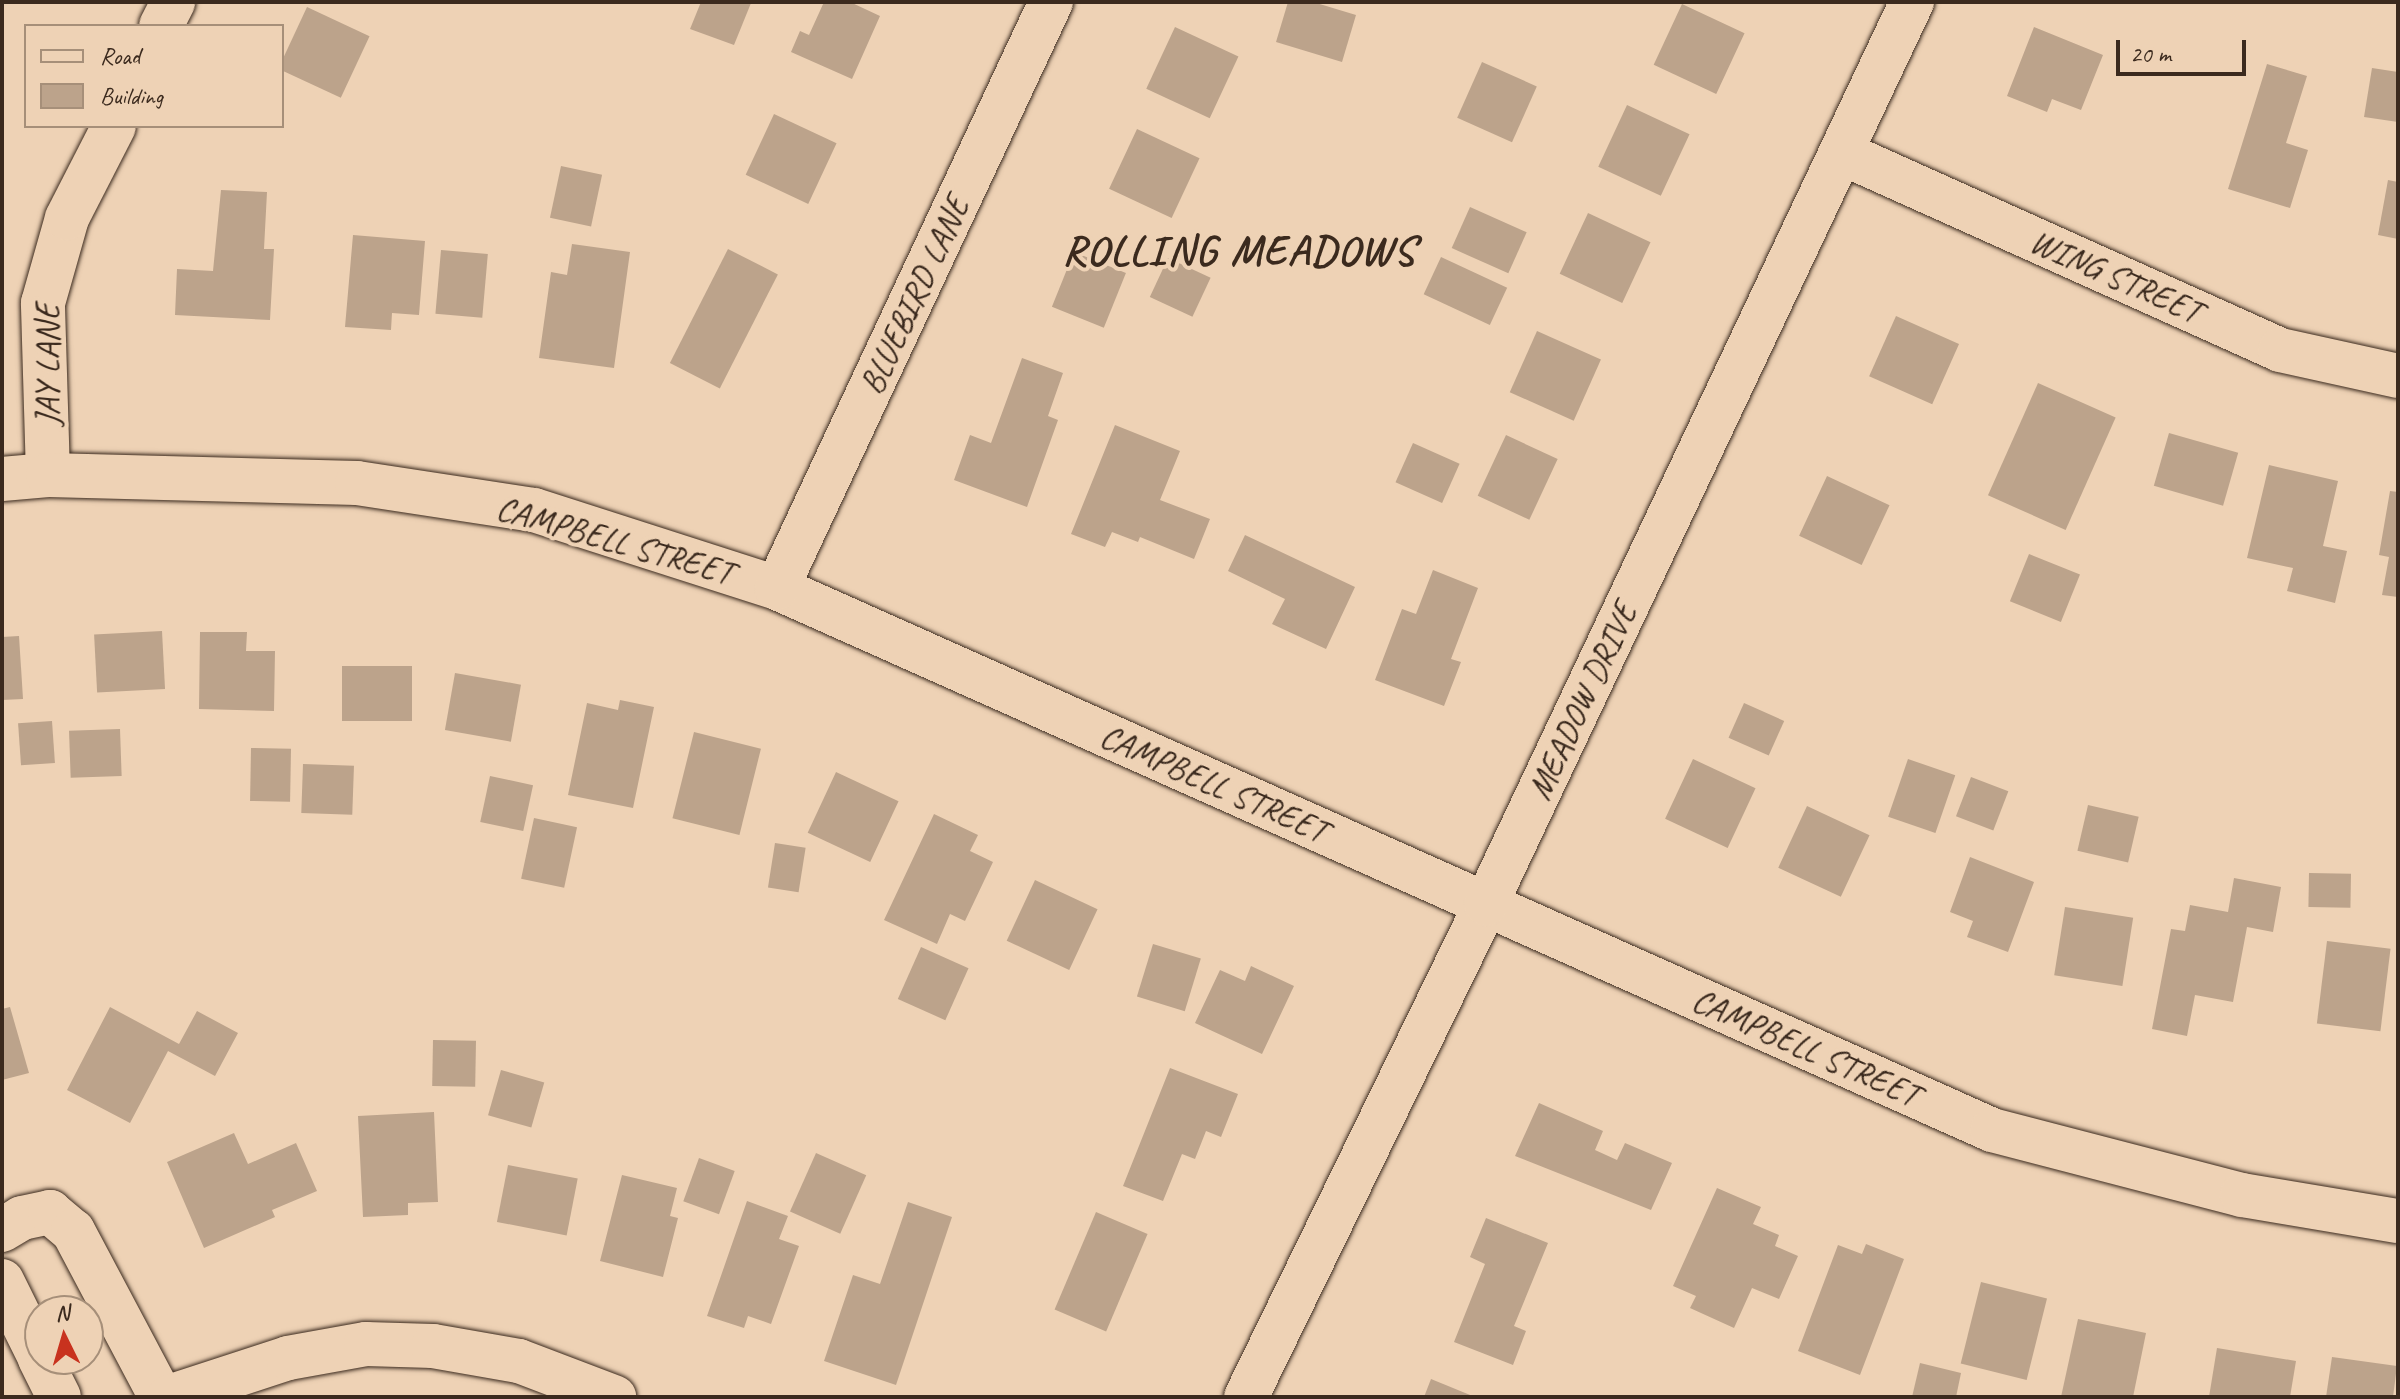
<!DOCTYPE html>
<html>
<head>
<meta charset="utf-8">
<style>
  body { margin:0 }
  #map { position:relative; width:2400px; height:1399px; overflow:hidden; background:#eed2b5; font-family:Caveat,sans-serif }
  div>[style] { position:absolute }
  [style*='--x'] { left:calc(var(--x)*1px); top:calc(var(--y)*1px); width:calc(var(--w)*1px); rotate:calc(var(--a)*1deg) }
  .building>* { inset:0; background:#bca38b; transform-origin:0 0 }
  .roads { filter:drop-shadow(0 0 2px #3b2a1e) drop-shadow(0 0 2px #3b2a1e) }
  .minor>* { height:44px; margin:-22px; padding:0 22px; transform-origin:22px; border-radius:22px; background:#eed2b5 }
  span { translate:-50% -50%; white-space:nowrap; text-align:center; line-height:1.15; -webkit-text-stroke:8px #eed2b5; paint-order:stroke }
  .street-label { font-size:34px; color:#3b2a1e }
  .district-label { font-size:42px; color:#3b2a1e; font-weight:700; letter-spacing:2px }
  .frame { position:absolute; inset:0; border:4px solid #3b2a1e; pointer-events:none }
  .legend { position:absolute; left:24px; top:24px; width:260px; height:104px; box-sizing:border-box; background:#eed2b5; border:2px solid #a68f79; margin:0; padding:10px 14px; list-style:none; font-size:24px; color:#3b2a1e }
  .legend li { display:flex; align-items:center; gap:16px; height:40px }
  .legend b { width:40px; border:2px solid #a68f79 }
  .north { position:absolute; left:24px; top:1295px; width:80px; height:80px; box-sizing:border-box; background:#eed2b5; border:2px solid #a68f79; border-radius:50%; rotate:355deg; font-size:22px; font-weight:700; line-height:32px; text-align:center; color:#3b2a1e }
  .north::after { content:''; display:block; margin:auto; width:28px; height:36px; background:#c8321e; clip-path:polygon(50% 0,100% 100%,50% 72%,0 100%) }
  .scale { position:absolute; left:2116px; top:40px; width:130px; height:36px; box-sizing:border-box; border:4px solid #3b2a1e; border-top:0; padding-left:10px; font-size:24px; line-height:28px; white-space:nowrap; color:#3b2a1e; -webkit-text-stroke:6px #eed2b5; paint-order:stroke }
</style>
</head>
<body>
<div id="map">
  <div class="building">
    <i style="clip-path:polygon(701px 2px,751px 3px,734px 45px,690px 29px)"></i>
    <i style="clip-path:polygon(824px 2px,850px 2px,880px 16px,852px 79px,791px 52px,800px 31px,809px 35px)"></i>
    <i style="clip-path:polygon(1288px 2px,1313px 2px,1356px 15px,1342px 62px,1276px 42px)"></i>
    <i style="left:1682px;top:4px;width:69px;height:67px;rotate:25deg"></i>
    <i style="left:307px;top:7px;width:69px;height:68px;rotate:25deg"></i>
    <i style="left:1175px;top:27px;width:70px;height:68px;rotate:25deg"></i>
    <i style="clip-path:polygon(2034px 27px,2103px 55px,2081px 110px,2052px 99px,2047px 112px,2007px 96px)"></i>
    <i style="left:1482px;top:62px;width:60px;height:61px;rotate:24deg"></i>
    <i style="clip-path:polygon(2267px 64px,2307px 76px,2286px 143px,2308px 150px,2290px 208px,2228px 189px)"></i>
    <i style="clip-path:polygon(2372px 68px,2398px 72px,2398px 122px,2364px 117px)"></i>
    <i style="left:1627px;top:105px;width:69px;height:68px;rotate:25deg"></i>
    <i style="left:774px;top:114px;width:69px;height:67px;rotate:25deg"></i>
    <i style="left:1137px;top:129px;width:69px;height:66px;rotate:25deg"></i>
    <i style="left:561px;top:166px;width:42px;height:53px;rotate:12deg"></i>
    <i style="clip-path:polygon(2388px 180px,2398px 182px,2398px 239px,2378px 235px)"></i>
    <i style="clip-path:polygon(221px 190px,267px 192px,264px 249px,274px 249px,270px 320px,175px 315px,177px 269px,213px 271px)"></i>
    <i style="left:1470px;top:207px;width:62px;height:45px;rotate:24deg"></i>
    <i style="left:1588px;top:213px;width:69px;height:67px;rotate:25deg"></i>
    <i style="clip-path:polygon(353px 235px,425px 241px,419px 315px,392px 313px,391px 330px,345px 327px)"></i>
    <i style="clip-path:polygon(572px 244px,630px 252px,614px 368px,539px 358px,551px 272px,567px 275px)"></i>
    <i style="left:728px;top:249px;width:56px;height:128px;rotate:27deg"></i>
    <i style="left:441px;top:250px;width:47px;height:64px;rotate:5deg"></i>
    <i style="left:1074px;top:252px;width:56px;height:59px;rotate:22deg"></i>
    <i style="left:1441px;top:257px;width:73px;height:41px;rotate:25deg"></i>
    <i style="left:1168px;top:258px;width:47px;height:43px;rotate:25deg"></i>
    <i style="left:1896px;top:316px;width:69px;height:66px;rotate:24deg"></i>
    <i style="left:1537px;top:331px;width:70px;height:67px;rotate:24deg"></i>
    <i style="clip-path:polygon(1022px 358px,1063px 373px,1048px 416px,1058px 420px,1027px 507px,954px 480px,970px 435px,991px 443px)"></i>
    <i style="left:2038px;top:383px;width:85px;height:123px;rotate:24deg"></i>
    <i style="clip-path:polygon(1115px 425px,1180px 451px,1160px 500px,1210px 519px,1194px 559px,1140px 537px,1138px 542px,1112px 532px,1105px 547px,1071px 534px)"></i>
    <i style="left:2169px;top:433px;width:72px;height:55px;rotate:16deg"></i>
    <i style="left:1506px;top:435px;width:57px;height:67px;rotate:25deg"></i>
    <i style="left:1413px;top:443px;width:51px;height:43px;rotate:24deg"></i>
    <i style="clip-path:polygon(2269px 465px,2338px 481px,2323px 546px,2347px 551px,2335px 603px,2287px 591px,2293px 568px,2247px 558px)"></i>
    <i style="left:1827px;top:476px;width:69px;height:66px;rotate:25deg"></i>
    <i style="clip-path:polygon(2390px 491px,2398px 492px,2398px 597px,2382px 595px,2389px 557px,2379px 555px)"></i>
    <i style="clip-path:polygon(1245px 535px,1355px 587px,1326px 649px,1272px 624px,1285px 599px,1228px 571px)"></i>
    <i style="left:2029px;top:554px;width:55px;height:51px;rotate:22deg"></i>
    <i style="clip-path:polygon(1433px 570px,1478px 588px,1451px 659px,1461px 662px,1444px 706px,1375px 680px,1402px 609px,1416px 614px)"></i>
    <i style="left:162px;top:631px;width:58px;height:68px;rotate:87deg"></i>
    <i style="clip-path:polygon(200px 632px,247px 632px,246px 651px,275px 651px,274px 711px,199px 709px)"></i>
    <i style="clip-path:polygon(19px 636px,23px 699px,2px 700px,2px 637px)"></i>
    <i style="left:342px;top:666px;width:70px;height:55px"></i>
    <i style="left:455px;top:673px;width:67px;height:58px;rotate:10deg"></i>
    <i style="clip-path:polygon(620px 700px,654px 707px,633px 808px,568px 795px,587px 703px,618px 710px)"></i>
    <i style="left:1744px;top:703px;width:44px;height:38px;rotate:24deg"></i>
    <i style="left:52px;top:721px;width:42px;height:34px;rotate:86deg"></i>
    <i style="left:120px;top:729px;width:47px;height:51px;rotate:88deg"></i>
    <i style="left:694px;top:732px;width:69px;height:89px;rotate:14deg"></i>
    <i style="left:251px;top:748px;width:40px;height:53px;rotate:1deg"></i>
    <i style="left:1693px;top:759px;width:69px;height:66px;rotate:25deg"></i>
    <i style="left:1908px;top:759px;width:50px;height:61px;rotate:19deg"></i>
    <i style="left:303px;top:764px;width:51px;height:49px;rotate:2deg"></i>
    <i style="left:836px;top:772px;width:69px;height:67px;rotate:25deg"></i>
    <i style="left:490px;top:776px;width:44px;height:47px;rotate:12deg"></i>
    <i style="left:1971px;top:777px;width:40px;height:42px;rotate:21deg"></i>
    <i style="left:2088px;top:805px;width:52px;height:47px;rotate:13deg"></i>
    <i style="left:1807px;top:806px;width:69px;height:68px;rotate:25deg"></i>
    <i style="clip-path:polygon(934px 814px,978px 835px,970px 851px,993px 862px,965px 921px,950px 914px,937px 944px,884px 920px)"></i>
    <i style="left:534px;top:818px;width:44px;height:62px;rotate:12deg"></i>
    <i style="left:775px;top:843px;width:31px;height:45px;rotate:9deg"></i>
    <i style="clip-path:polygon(1970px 857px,2034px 882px,2008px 952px,1967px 937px,1973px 921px,1950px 912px)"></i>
    <i style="left:2309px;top:873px;width:42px;height:34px;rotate:1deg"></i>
    <i style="clip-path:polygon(2234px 878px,2281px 887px,2273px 932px,2247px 927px,2233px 1002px,2195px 995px,2187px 1036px,2152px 1029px,2171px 929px,2185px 931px,2190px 905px,2228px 912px)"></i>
    <i style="left:1035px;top:880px;width:69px;height:67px;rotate:25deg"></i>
    <i style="left:2065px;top:907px;width:69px;height:69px;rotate:9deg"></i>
    <i style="left:2327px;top:941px;width:64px;height:83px;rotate:7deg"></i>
    <i style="left:1153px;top:944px;width:50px;height:55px;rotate:17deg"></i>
    <i style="left:921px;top:947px;width:52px;height:57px;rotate:24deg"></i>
    <i style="clip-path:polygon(1251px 966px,1294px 986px,1262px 1054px,1195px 1023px,1220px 970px,1245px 981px)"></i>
    <i style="clip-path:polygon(10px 1007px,29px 1073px,2px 1080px,2px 1009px)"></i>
    <i style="clip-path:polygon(110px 1007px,179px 1044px,197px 1011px,238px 1033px,215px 1076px,168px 1051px,130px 1123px,67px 1090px)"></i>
    <i style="left:433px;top:1040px;width:43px;height:46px;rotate:1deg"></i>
    <i style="clip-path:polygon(1170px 1068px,1238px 1094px,1221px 1137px,1206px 1131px,1195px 1159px,1182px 1154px,1163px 1201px,1123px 1186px)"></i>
    <i style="left:501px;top:1070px;width:45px;height:47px;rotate:16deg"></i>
    <i style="clip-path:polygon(1539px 1103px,1603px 1131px,1595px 1150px,1617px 1160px,1625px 1143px,1672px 1163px,1651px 1210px,1515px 1156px)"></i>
    <i style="clip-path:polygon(434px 1112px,438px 1202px,408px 1203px,408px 1215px,363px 1217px,358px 1116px)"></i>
    <i style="clip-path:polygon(234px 1133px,248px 1164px,296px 1143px,317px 1191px,272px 1210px,275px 1217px,204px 1248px,167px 1162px)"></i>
    <i style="left:816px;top:1153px;width:55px;height:64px;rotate:24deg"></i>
    <i style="left:699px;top:1158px;width:38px;height:46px;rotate:20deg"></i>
    <i style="left:508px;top:1165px;width:71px;height:58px;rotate:11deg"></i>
    <i style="clip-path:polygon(622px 1175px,677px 1188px,670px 1216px,678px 1218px,663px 1277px,600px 1261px)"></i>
    <i style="clip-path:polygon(1717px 1188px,1761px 1207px,1753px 1224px,1779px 1235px,1775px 1246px,1798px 1256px,1779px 1299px,1752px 1288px,1734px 1328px,1690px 1308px,1696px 1296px,1673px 1286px)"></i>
    <i style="clip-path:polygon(747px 1201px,788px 1216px,779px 1239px,799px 1246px,771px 1324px,748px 1316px,744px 1328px,707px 1316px)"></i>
    <i style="clip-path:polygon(908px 1202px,952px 1217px,896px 1385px,824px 1361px,853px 1275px,880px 1284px)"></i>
    <i style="left:1096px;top:1212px;width:56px;height:106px;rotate:23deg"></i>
    <i style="clip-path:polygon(1486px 1218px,1548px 1243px,1514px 1326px,1526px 1331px,1513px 1365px,1454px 1342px,1485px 1264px,1470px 1257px)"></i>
    <i style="clip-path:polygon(1866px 1244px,1904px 1259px,1860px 1375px,1798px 1351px,1838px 1245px,1862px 1254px)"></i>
    <i style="left:1981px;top:1282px;width:68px;height:84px;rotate:14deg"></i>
    <i style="clip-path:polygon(2078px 1319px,2146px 1333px,2133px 1397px,2061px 1397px)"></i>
    <i style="clip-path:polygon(2217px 1348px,2296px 1361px,2290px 1397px,2209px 1397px)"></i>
    <i style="clip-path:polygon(2332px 1357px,2397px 1366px,2393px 1397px,2326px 1397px)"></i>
    <i style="clip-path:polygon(1920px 1363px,1961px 1373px,1956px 1397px,1912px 1397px)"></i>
    <i style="clip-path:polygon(1431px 1379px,1475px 1397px,1424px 1397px)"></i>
  </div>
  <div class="roads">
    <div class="minor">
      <i style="--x:161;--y:26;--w:27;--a:-63"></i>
      <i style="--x:1842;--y:153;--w:480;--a:24.2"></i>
      <i style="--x:2280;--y:350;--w:121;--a:12.4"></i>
      <i style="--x:48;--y:475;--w:172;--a:-91.7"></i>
      <i style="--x:43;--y:303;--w:88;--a:-74.2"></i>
      <i style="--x:67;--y:218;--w:103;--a:-62.9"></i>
      <i style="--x:2;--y:479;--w:46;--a:-5"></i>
      <i style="--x:48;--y:475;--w:309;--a:1.5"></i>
      <i style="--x:357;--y:483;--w:179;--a:8.7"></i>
      <i style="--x:534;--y:510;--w:255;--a:17.8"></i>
      <i style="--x:777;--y:588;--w:1330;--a:24.04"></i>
      <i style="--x:1992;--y:1130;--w:258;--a:14.6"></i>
      <i style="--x:2242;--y:1195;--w:158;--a:9.5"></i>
      <i style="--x:777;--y:588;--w:647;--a:-64.94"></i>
      <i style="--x:2;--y:1230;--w:23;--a:-31"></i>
      <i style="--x:22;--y:1218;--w:29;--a:-12"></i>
      <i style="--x:50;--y:1212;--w:30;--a:40"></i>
      <i style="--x:73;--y:1231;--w:188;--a:62.1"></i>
      <i style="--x:2;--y:1281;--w:86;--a:63.7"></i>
      <i style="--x:40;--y:1359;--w:42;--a:63.4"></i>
      <i style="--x:169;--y:1397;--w:125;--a:-18.1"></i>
      <i style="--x:288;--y:1358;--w:79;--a:-10.2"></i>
      <i style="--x:366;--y:1344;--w:67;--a:1.7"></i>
      <i style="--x:433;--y:1346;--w:87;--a:9.9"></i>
      <i style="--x:519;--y:1361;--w:102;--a:20.8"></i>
      <i style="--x:1246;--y:1397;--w:548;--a:-64.04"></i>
      <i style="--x:1486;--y:904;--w:998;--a:-64.72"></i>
    </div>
  </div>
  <div class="street-label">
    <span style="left:2116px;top:276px;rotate:24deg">WING STREET</span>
    <span style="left:914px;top:295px;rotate:-65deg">BLUEBIRD LANE</span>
    <span style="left:47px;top:365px;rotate:-90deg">JAY LANE</span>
    <span style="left:615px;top:540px;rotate:16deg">CAMPBELL STREET</span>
    <span style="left:1582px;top:701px;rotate:-65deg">MEADOW DRIVE</span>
    <span style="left:1214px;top:783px;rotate:24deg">CAMPBELL STREET</span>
    <span style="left:1806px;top:1047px;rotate:24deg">CAMPBELL STREET</span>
  </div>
  <div class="district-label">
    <span style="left:1239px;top:251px">ROLLING MEADOWS</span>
  </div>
  <div class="frame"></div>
  <ul class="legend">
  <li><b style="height:10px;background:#eed2b5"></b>Road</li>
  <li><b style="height:22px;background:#bca38b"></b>Building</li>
  </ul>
  <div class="north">N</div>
  <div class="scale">20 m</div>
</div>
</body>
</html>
